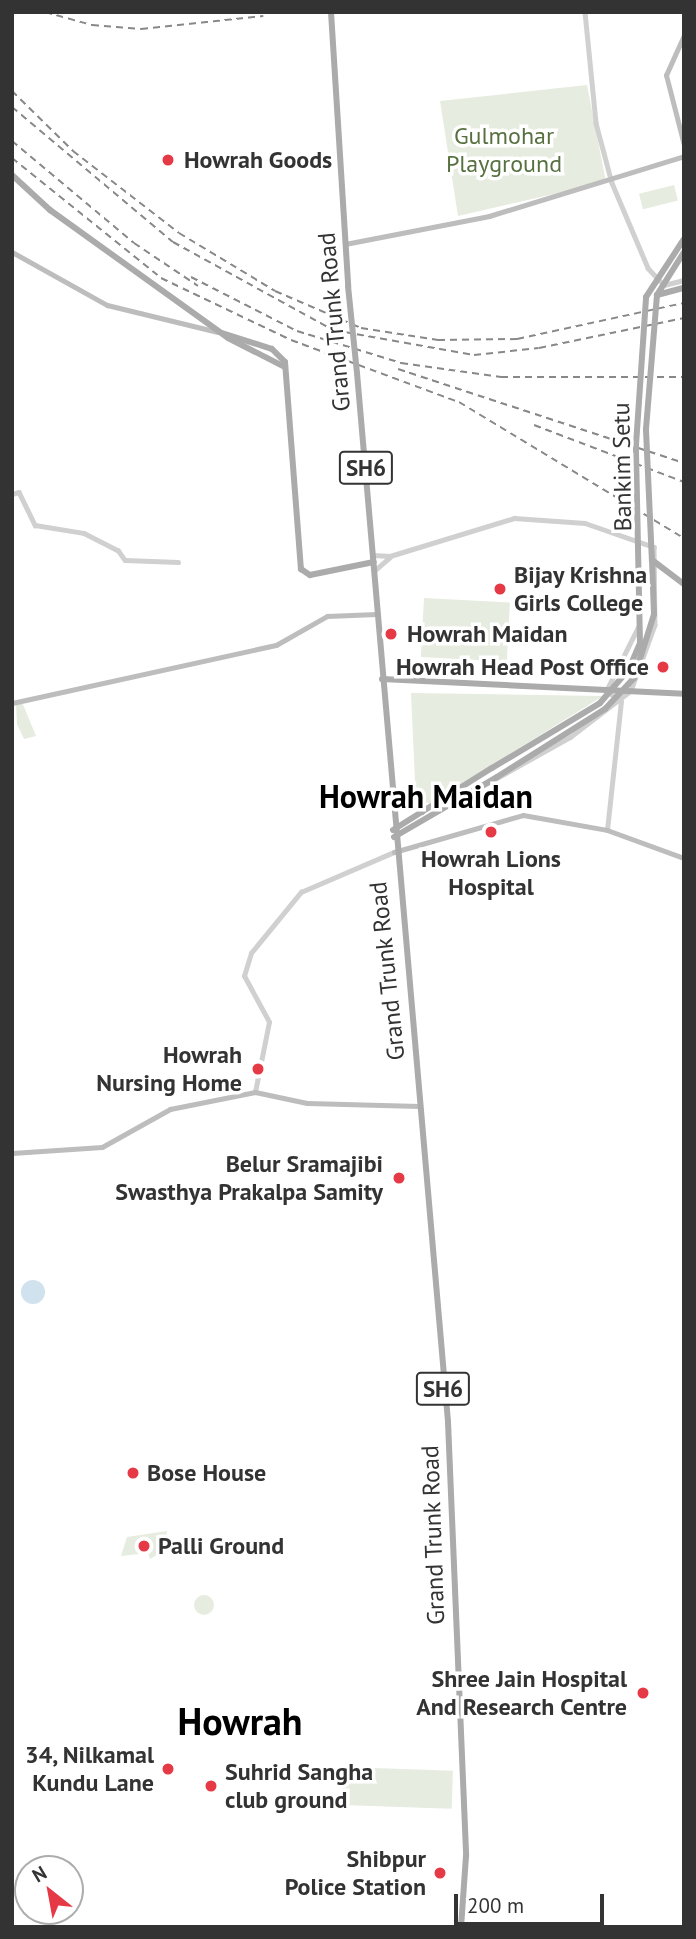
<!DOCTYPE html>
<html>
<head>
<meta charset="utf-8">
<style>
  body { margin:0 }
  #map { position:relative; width:696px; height:1939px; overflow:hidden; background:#fff; font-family:"PT Sans",sans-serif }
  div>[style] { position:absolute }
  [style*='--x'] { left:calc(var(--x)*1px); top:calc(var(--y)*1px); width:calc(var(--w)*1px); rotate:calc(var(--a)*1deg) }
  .green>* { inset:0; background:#e6ecdf; transform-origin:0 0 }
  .round { border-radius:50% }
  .water>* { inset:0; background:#cfe2ee }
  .tertiary>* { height:4.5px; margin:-2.25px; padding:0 2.25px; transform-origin:2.25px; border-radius:2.25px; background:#d0d0d0 }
  .secondary>* { height:5px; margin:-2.5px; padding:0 2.5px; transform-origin:2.5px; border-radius:2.5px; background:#bdbdbd }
  .primary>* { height:6px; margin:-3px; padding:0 3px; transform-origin:3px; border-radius:3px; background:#ababab }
  .rail>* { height:2px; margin-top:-1px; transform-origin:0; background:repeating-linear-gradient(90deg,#888 0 7px,transparent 0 12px) }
  .primary-bridge>* { height:6px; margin:-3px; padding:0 3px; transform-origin:3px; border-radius:3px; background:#ababab }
  .dots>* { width:19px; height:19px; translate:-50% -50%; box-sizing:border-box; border:4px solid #fff; border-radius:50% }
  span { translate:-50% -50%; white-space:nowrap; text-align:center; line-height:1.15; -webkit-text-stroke:7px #fff; paint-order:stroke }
  .shield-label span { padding:2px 5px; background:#fff; border:2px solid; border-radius:5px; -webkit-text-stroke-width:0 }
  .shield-label { font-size:23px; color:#333; font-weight:700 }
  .park-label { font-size:24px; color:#56703f }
  .poi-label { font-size:24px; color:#333; font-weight:700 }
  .left { translate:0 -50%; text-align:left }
  .right { translate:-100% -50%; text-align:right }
  .street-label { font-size:24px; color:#333 }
  .district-label { font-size:32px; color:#000; font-weight:700 }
  .town-label { font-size:38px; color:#000; font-weight:700 }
  .frame { position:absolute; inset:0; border:14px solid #333; pointer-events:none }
  .north { position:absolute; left:14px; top:1855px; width:70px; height:70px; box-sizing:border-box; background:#fff; border:2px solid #adadad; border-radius:50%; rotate:329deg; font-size:19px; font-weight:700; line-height:28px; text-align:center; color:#333 }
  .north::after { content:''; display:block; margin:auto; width:24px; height:32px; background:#e63946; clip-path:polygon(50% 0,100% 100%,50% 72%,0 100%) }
  .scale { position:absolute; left:454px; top:1894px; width:150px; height:32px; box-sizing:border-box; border:4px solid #333; border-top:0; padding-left:9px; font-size:21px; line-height:24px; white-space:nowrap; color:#333; -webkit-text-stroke:5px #fff; paint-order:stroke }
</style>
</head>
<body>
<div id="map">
  <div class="green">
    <i style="clip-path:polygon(587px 85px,606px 182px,458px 216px,440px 101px)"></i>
    <i style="left:674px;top:185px;width:16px;height:36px;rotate:76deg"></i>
    <i style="left:424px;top:598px;width:86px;height:59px;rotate:3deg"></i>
    <i style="clip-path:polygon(411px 693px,603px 696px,431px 803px,416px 803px)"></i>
    <i style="clip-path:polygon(22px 702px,36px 736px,24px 739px,17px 724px,16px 704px)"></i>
    <i style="clip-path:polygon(167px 1531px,165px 1550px,150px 1559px,148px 1553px,121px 1556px,127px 1537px)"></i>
    <i class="round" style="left:194px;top:1595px;width:20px;height:20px"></i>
    <i style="left:344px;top:1767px;width:109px;height:38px;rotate:2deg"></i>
  </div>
  <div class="water">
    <i class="round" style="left:21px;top:1280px;width:24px;height:24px"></i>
  </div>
  <div class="tertiary">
    <i style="--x:585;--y:12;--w:112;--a:84.3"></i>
    <i style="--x:596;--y:123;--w:62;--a:75.1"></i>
    <i style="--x:612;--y:183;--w:92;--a:67"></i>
    <i style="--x:648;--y:268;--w:23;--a:47"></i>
    <i style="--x:664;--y:285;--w:21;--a:-14"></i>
    <i style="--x:12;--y:494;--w:7;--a:-16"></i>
    <i style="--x:19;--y:492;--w:37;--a:64"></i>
    <i style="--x:35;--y:525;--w:50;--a:9.3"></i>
    <i style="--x:84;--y:533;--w:38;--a:27"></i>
    <i style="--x:118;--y:550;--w:12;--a:55"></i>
    <i style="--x:125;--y:560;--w:53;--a:2.2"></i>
    <i style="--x:373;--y:555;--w:17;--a:3"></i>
    <i style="--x:390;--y:556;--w:130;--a:-17"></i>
    <i style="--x:514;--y:518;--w:71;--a:4"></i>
    <i style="--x:585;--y:523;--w:73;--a:19.2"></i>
    <i style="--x:654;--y:547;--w:78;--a:89.3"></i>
    <i style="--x:655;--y:625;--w:70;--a:110"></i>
    <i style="--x:631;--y:691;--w:76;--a:142.5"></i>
    <i style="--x:571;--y:737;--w:102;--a:150.7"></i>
    <i style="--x:374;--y:571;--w:21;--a:-41"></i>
    <i style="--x:621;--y:702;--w:19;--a:-144"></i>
    <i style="--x:606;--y:691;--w:72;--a:-63.4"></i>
    <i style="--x:607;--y:830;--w:129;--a:-83.8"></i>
    <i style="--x:255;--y:1092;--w:71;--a:-78.7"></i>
    <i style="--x:269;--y:1022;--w:52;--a:-118.5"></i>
    <i style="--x:244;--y:976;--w:24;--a:-73"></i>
    <i style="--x:251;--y:953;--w:79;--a:-50.7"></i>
    <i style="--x:301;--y:892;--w:101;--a:-23.3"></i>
  </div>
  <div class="secondary">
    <i style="--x:684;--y:35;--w:44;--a:114.2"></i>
    <i style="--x:666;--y:75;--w:72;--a:75.6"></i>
    <i style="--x:345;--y:244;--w:147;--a:-11"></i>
    <i style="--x:489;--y:216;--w:204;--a:-17.1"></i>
    <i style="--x:12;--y:252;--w:109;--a:29.2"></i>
    <i style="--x:107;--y:305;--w:114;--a:13.7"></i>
    <i style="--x:12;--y:703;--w:270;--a:-12.4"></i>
    <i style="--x:276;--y:645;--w:59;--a:-29.6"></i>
    <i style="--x:327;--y:616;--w:50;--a:-2.3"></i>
    <i style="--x:394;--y:852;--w:134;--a:-16"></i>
    <i style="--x:523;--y:815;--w:85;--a:10.1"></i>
    <i style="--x:607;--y:830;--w:82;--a:20"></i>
    <i style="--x:12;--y:1153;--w:90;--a:-3.8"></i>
    <i style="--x:102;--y:1147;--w:78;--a:-29.2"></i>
    <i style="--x:170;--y:1109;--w:87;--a:-11.3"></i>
    <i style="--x:255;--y:1092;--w:53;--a:11.9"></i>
    <i style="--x:307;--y:1103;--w:112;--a:1.5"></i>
  </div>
  <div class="primary">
    <i style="--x:331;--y:12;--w:275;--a:86.4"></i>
    <i style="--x:12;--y:175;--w:52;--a:42.6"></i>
    <i style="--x:50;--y:210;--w:219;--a:35.7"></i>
    <i style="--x:228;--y:338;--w:64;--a:27"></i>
    <i style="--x:657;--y:295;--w:28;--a:-15"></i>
    <i style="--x:222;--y:333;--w:52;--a:17.7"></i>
    <i style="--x:272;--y:349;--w:18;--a:45"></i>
    <i style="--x:285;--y:362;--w:208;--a:85.6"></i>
    <i style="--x:301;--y:569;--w:11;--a:34"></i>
    <i style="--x:310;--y:575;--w:65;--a:-11.5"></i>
    <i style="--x:357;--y:373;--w:1053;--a:85.04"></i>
    <i style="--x:448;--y:1422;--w:434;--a:87.6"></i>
    <i style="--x:466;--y:1856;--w:71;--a:94"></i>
    <i style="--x:634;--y:678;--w:67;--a:-72.6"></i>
    <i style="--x:654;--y:614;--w:54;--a:-92.1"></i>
    <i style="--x:382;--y:679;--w:302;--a:2.8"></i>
    <i style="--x:392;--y:789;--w:38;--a:37"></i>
    <i style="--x:393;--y:830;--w:117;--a:-32.1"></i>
    <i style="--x:394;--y:837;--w:119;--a:-30.2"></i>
  </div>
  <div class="rail">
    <i style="--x:45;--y:12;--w:49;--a:15.5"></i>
    <i style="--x:92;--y:25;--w:49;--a:4.7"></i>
    <i style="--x:141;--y:29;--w:123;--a:-6.1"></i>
    <i style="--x:12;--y:91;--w:86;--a:44.5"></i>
    <i style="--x:73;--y:151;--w:134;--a:37.7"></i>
    <i style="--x:179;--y:233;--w:112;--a:31.1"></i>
    <i style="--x:275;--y:291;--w:94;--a:23.3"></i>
    <i style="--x:361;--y:328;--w:78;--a:8.9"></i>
    <i style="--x:438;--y:340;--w:79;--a:-0.7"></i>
    <i style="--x:517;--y:339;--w:171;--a:-12.2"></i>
    <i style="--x:12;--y:107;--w:210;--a:40"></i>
    <i style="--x:173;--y:242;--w:183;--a:28.8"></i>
    <i style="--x:333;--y:330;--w:143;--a:10.1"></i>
    <i style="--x:474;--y:355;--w:65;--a:-6.1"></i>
    <i style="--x:539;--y:348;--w:148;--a:-11.7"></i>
    <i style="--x:12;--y:141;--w:159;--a:39.9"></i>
    <i style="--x:134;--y:243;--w:77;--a:33.9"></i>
    <i style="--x:12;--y:158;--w:191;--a:38.8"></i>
    <i style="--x:161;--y:278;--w:144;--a:25.5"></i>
    <i style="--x:291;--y:340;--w:179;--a:20.3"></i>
    <i style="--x:459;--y:402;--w:263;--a:31.2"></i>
    <i style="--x:191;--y:277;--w:119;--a:27"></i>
    <i style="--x:297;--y:331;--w:109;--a:17.1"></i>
    <i style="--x:401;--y:363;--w:101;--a:8"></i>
    <i style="--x:501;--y:377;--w:183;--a:0"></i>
    <i style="--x:398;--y:369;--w:301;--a:18.2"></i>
    <i style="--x:534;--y:425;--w:160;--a:20.8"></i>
  </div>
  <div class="primary-bridge">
    <i style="--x:684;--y:252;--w:51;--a:122.1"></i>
    <i style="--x:657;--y:295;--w:135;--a:94.7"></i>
    <i style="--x:646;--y:430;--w:130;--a:87.4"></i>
    <i style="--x:652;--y:560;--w:40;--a:37"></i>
    <i style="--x:348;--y:286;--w:87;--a:84.1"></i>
    <i style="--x:492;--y:768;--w:126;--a:-31"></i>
    <i style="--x:600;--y:703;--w:45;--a:-49.5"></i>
    <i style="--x:629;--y:669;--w:28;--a:-67"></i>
    <i style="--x:640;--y:643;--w:198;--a:-91.2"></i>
    <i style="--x:636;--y:445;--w:148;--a:-86.1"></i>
    <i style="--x:646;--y:297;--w:69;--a:-56.8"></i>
    <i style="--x:497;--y:777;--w:128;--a:-32.2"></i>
    <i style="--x:605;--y:709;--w:42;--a:-46.9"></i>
  </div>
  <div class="dots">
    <i style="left:168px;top:160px;background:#e63946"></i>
    <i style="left:500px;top:589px;background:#e63946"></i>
    <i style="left:391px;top:634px;background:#e63946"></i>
    <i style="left:663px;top:667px;background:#e63946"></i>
    <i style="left:491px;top:832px;background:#e63946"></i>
    <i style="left:258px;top:1069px;background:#e63946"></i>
    <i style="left:399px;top:1178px;background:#e63946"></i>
    <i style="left:133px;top:1473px;background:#e63946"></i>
    <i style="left:144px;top:1546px;background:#e63946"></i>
    <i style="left:643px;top:1693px;background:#e63946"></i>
    <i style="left:168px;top:1769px;background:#e63946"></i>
    <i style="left:211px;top:1786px;background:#e63946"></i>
    <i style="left:440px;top:1873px;background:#e63946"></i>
  </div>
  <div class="shield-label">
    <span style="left:366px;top:468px">SH6</span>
    <span style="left:443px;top:1389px">SH6</span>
  </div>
  <div class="park-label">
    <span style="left:504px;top:150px">Gulmohar<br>Playground</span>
  </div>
  <div class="poi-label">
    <span class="left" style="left:184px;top:160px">Howrah Goods</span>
    <span class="left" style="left:514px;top:589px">Bijay Krishna<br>Girls College</span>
    <span class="left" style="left:407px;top:634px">Howrah Maidan</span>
    <span class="right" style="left:649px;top:667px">Howrah Head Post Office</span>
    <span style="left:491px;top:873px">Howrah Lions<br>Hospital</span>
    <span class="right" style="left:242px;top:1069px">Howrah<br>Nursing Home</span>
    <span class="right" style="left:383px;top:1178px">Belur Sramajibi<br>Swasthya Prakalpa Samity</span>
    <span class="left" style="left:147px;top:1473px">Bose House</span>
    <span class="left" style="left:158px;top:1546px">Palli Ground</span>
    <span class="right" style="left:627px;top:1693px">Shree Jain Hospital<br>And Research Centre</span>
    <span class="right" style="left:154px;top:1769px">34, Nilkamal<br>Kundu Lane</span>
    <span class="left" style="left:225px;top:1786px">Suhrid Sangha<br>club ground</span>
    <span class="right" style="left:426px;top:1873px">Shibpur<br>Police Station</span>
  </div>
  <div class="street-label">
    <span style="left:334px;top:322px;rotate:-95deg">Grand Trunk Road</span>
    <span style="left:622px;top:467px;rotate:-91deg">Bankim Setu</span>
    <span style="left:387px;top:971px;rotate:-96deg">Grand Trunk Road</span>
    <span style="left:433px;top:1535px;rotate:-92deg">Grand Trunk Road</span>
  </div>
  <div class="district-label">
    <span style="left:426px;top:796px">Howrah Maidan</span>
  </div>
  <div class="town-label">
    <span style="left:240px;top:1721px">Howrah</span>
  </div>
  <div class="frame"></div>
  <div class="north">N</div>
  <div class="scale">200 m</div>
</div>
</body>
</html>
